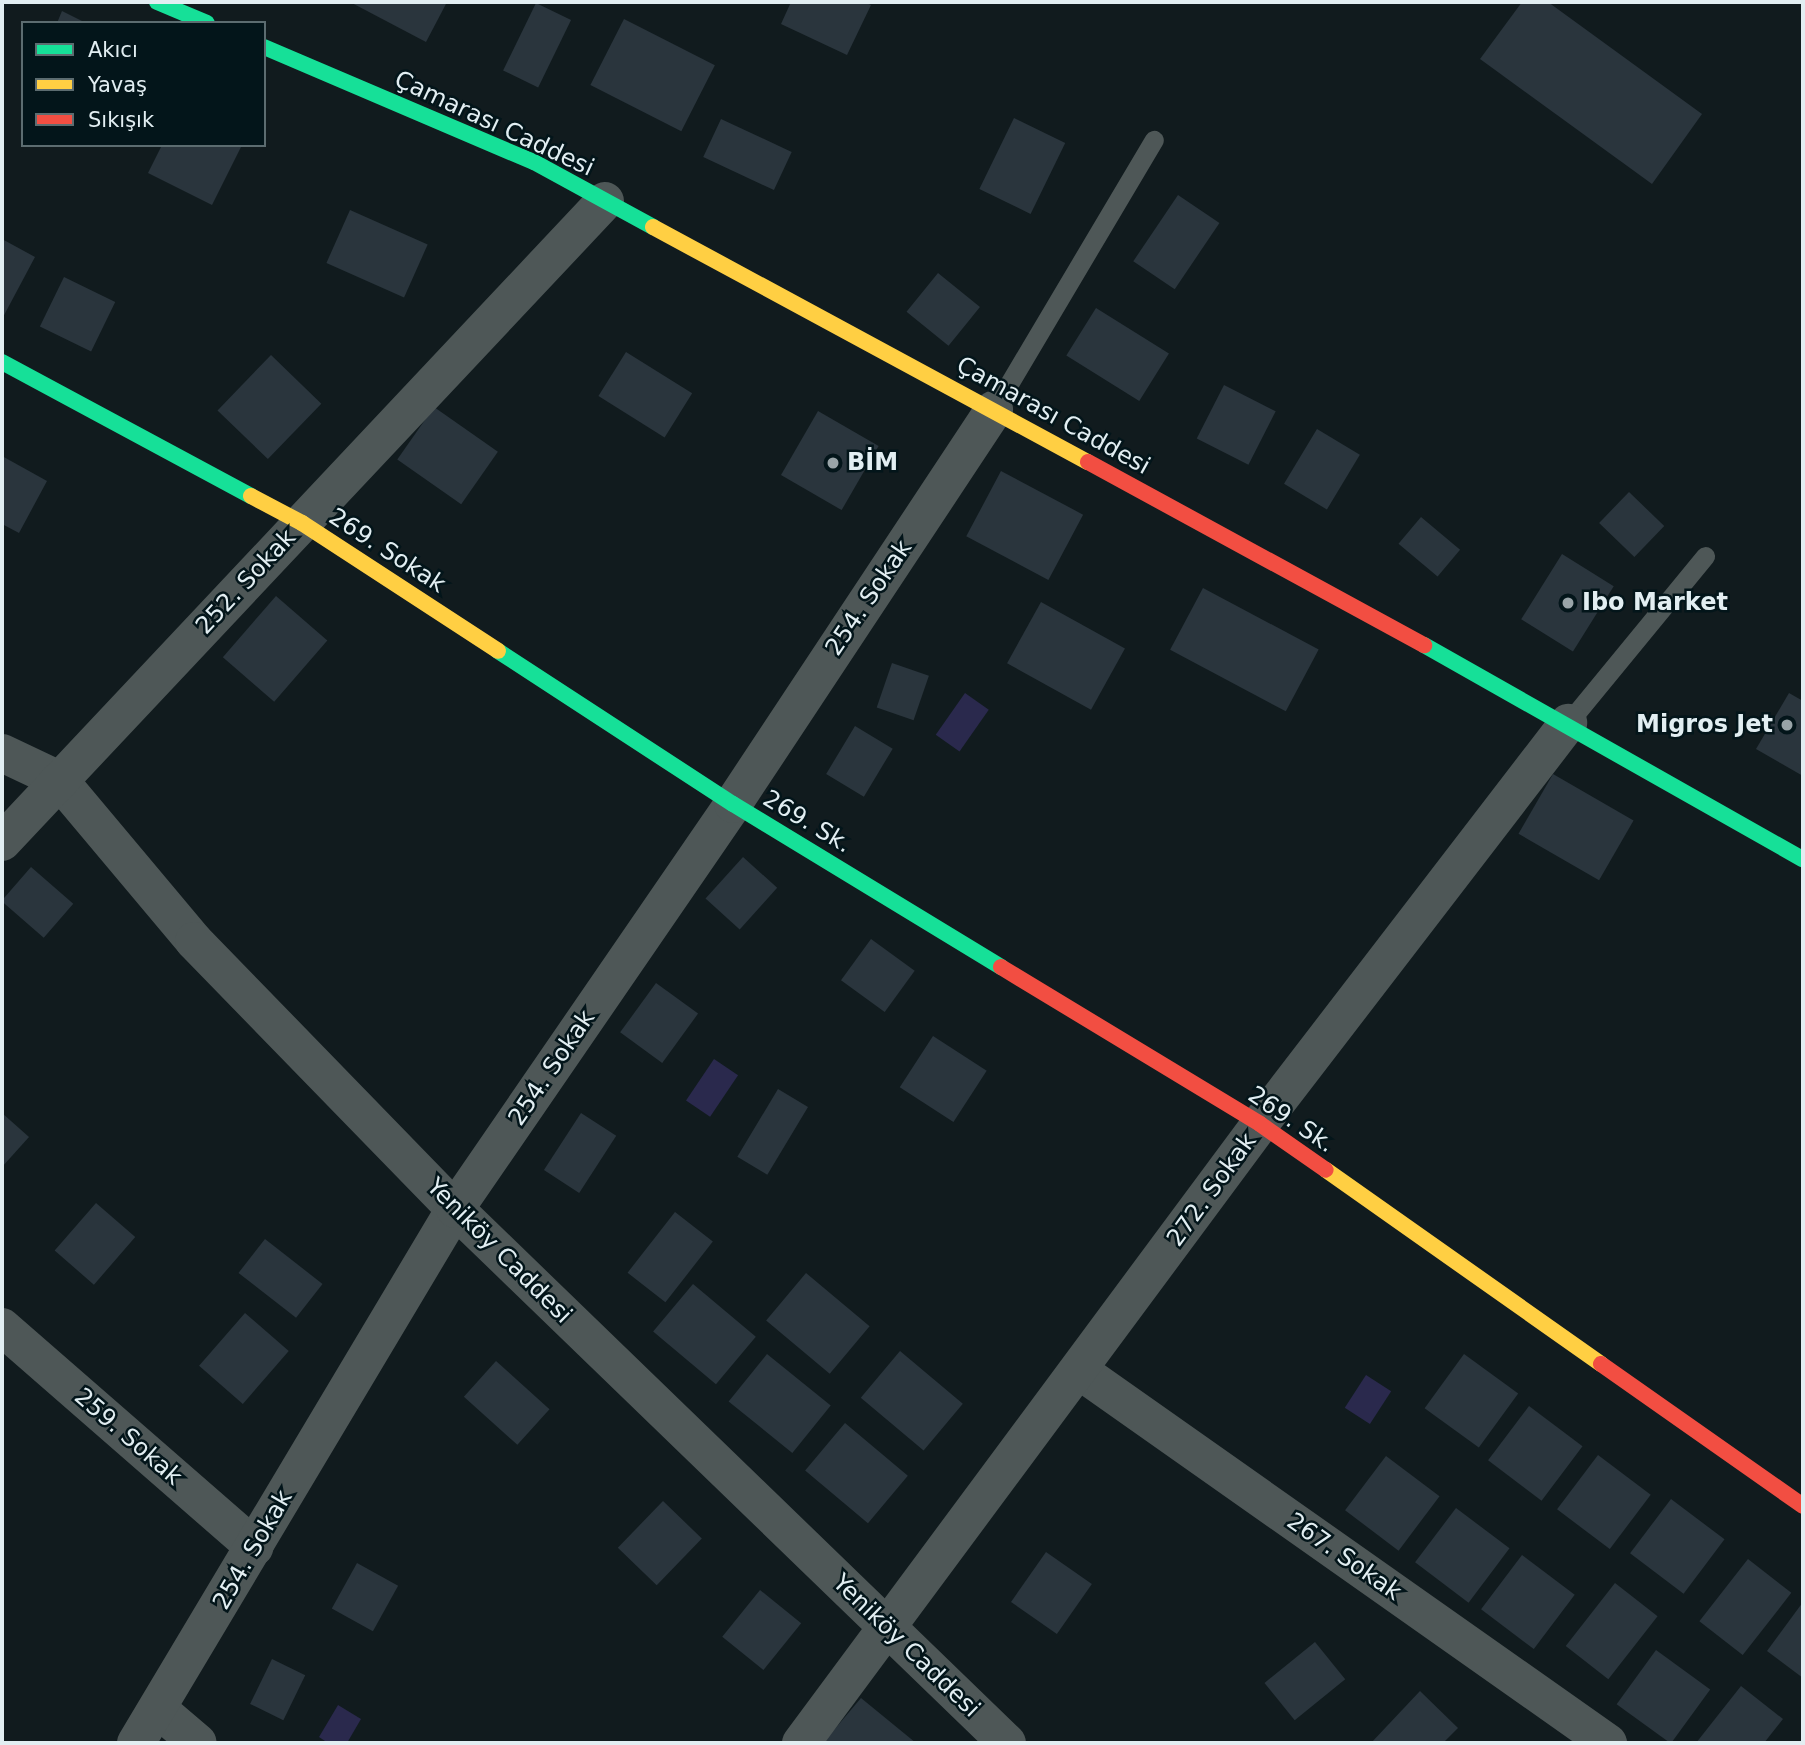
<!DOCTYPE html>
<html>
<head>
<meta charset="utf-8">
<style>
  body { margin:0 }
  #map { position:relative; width:1805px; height:1745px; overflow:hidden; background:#111b1e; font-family:"DejaVu Sans",sans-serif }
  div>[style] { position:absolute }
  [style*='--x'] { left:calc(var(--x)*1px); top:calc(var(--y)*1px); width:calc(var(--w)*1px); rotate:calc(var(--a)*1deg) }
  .water>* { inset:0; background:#2a294d; transform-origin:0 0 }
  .building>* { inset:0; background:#2a353d; transform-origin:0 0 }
  .lane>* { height:19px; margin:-9.5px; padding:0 9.5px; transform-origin:9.5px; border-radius:9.5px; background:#4e5757 }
  .street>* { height:38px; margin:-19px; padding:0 19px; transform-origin:19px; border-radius:19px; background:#4e5757 }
  .fast>* { height:16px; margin:-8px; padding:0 8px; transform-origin:8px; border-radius:8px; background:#16e098 }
  .slow>* { height:16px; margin:-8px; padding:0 8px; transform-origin:8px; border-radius:8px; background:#ffcf43 }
  .jam>* { height:16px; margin:-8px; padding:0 8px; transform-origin:8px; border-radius:8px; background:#f24e42 }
  .dots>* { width:19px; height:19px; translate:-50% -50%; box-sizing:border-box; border:4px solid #03151a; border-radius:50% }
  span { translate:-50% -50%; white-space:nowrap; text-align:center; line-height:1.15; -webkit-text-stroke:5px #03151a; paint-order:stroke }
  .street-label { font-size:24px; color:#e2eef2 }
  .poi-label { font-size:24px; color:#e2eef2; font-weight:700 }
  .left { translate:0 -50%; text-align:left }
  .right { translate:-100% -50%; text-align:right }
  .frame { position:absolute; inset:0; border:4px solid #e2eef2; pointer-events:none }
  .legend { position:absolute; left:21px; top:21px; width:245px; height:126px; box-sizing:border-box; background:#03151a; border:2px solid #5c6c70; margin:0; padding:9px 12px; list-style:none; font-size:21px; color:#e2eef2 }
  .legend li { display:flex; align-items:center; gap:14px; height:35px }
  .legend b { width:35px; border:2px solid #5c6c70 }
</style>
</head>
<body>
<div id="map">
  <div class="water">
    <i style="left:965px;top:693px;width:29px;height:51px;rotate:35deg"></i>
    <i style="left:714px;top:1059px;width:29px;height:50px;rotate:34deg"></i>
    <i style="left:1366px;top:1375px;width:30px;height:39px;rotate:33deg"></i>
    <i style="clip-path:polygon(338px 1705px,361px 1719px,347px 1743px,328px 1743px,319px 1737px)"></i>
  </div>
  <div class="building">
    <i style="clip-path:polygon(350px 2px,447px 2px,426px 42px)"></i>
    <i style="clip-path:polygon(791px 2px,864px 2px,871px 5px,847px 55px,781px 24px)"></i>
    <i style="clip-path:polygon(1522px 2px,1548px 2px,1702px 114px,1652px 184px,1480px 59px)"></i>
    <i style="left:536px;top:3px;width:39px;height:75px;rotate:26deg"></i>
    <i style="clip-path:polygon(62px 11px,86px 23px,57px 23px)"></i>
    <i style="left:624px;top:19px;width:102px;height:74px;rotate:27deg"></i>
    <i style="left:1014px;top:118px;width:57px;height:79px;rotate:26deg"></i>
    <i style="left:721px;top:119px;width:78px;height:42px;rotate:25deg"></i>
    <i style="clip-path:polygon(162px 145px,242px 145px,212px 205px,148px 173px)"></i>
    <i style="left:1178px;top:195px;width:50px;height:80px;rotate:34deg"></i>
    <i style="left:350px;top:210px;width:85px;height:58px;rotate:24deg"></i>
    <i style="clip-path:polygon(2px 239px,35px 257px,2px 319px)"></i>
    <i style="left:938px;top:273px;width:54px;height:50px;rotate:39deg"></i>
    <i style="left:64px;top:277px;width:57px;height:55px;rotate:26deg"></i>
    <i style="left:1096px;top:308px;width:86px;height:56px;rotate:32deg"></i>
    <i style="left:626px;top:352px;width:78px;height:52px;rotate:32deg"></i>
    <i style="left:271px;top:355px;width:70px;height:77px;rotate:44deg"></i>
    <i style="left:1224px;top:385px;width:58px;height:60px;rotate:27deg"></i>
    <i style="left:434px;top:407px;width:78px;height:64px;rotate:35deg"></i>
    <i style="left:818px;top:411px;width:70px;height:74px;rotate:30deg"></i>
    <i style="left:1317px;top:429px;width:50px;height:64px;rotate:31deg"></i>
    <i style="clip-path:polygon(2px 456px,47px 481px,19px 533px,2px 524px)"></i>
    <i style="left:1001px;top:471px;width:93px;height:74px;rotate:28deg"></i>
    <i style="left:1629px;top:492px;width:49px;height:43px;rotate:44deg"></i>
    <i style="left:1421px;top:517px;width:51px;height:35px;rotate:40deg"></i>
    <i style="left:1562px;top:554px;width:61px;height:77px;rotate:32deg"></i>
    <i style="left:1203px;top:588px;width:131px;height:70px;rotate:28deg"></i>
    <i style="left:276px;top:596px;width:68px;height:81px;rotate:41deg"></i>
    <i style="left:1041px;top:602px;width:96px;height:70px;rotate:29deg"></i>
    <i style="left:892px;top:663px;width:39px;height:47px;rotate:19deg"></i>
    <i style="clip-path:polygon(1789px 693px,1803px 701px,1803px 776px,1756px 749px)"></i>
    <i style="left:855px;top:726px;width:44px;height:56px;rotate:31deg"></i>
    <i style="left:1553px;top:774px;width:93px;height:69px;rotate:30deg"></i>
    <i style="left:743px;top:857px;width:46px;height:56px;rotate:42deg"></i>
    <i style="left:31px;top:867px;width:56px;height:45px;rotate:41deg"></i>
    <i style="left:871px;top:939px;width:54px;height:51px;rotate:36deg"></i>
    <i style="left:656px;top:983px;width:52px;height:61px;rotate:36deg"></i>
    <i style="left:933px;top:1036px;width:64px;height:61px;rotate:33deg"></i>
    <i style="left:778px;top:1089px;width:35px;height:79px;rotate:31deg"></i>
    <i style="clip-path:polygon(2px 1113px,29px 1137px,2px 1167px)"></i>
    <i style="left:581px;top:1113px;width:42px;height:68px;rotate:33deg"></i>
    <i style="left:96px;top:1203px;width:52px;height:63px;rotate:41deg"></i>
    <i style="left:675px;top:1212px;width:48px;height:77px;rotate:38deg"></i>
    <i style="left:265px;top:1239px;width:73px;height:43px;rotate:38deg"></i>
    <i style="left:806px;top:1273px;width:83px;height:62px;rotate:40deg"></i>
    <i style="left:693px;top:1284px;width:82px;height:62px;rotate:40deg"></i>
    <i style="left:245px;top:1313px;width:58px;height:70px;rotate:41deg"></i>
    <i style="left:900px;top:1351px;width:82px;height:61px;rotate:40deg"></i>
    <i style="left:767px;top:1354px;width:82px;height:61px;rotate:39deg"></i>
    <i style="left:1464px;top:1354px;width:67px;height:67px;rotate:36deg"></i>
    <i style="left:496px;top:1361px;width:72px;height:48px;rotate:42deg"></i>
    <i style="left:1529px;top:1406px;width:67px;height:68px;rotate:37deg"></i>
    <i style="left:845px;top:1423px;width:82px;height:62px;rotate:40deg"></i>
    <i style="left:1598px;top:1455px;width:66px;height:68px;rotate:37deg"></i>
    <i style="left:1386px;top:1456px;width:67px;height:68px;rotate:37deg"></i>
    <i style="left:1671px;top:1499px;width:67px;height:68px;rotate:37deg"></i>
    <i style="left:663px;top:1501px;width:54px;height:65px;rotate:44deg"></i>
    <i style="left:1456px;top:1508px;width:67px;height:68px;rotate:37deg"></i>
    <i style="left:1046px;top:1552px;width:56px;height:61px;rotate:35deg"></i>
    <i style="left:1522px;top:1555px;width:66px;height:68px;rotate:37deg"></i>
    <i style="left:1748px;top:1559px;width:55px;height:79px;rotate:38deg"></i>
    <i style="left:357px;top:1563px;width:47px;height:52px;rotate:29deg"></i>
    <i style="left:1615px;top:1583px;width:54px;height:80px;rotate:38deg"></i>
    <i style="left:760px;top:1590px;width:53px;height:60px;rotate:39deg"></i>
    <i style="clip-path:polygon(1803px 1602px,1803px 1678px,1767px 1651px)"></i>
    <i style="left:1315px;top:1642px;width:48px;height:65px;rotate:51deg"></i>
    <i style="left:1656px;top:1650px;width:67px;height:67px;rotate:36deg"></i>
    <i style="left:272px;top:1659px;width:37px;height:50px;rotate:26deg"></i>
    <i style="clip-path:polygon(1741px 1686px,1783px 1719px,1764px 1743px,1696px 1743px)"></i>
    <i style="clip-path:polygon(1420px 1691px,1458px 1728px,1443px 1743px,1371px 1743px)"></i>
    <i style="clip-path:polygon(861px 1698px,916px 1743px,823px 1743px)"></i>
  </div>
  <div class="lane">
    <i style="--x:994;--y:409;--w:313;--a:-59.3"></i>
    <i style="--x:1568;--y:723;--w:216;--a:-50.6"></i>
  </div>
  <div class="street">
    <i style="--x:2;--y:753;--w:63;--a:25.3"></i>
    <i style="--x:59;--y:780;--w:210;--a:50"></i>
    <i style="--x:194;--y:941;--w:374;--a:45.8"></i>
    <i style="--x:455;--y:1209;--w:768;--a:44.05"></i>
    <i style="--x:2;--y:842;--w:880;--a:-46.75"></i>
    <i style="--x:2;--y:1327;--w:335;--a:41.1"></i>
    <i style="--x:1080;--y:1371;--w:646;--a:35.17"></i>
    <i style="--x:158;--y:1709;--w:52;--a:40.4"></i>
    <i style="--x:136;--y:1743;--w:622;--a:-59.15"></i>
    <i style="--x:455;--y:1209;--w:491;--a:-55.5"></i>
    <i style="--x:733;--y:804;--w:473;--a:-56.5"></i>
    <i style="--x:801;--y:1743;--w:771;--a:-53.44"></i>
    <i style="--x:1260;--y:1124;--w:506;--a:-52.47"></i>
  </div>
  <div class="fast">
    <i style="--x:157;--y:2;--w:54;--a:22.8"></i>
    <i style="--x:264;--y:47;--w:293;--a:23.1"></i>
    <i style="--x:534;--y:162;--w:136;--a:28.6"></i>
    <i style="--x:2;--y:362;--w:283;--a:28.3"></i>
    <i style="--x:1424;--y:645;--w:435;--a:29.5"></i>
    <i style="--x:498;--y:651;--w:280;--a:33.1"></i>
    <i style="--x:733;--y:804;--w:314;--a:31.3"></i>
  </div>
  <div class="slow">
    <i style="--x:653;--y:227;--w:494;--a:28.4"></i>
    <i style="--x:251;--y:496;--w:58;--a:27.9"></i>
    <i style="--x:302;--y:523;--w:234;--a:33.1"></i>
    <i style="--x:1326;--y:1170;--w:337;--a:35.2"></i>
  </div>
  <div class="jam">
    <i style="--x:1088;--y:462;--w:383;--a:28.6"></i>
    <i style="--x:1001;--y:967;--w:303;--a:31.2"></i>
    <i style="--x:1260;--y:1124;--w:80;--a:34.9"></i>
    <i style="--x:1601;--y:1364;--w:247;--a:35.1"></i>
  </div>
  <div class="dots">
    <i style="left:833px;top:463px;background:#99a4a8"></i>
    <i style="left:1568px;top:603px;background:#99a4a8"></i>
    <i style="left:1787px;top:725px;background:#99a4a8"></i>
  </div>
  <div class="street-label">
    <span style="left:494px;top:124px;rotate:25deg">Çamarası Caddesi</span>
    <span style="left:1053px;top:416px;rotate:29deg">Çamarası Caddesi</span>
    <span style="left:387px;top:551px;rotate:33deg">269. Sokak</span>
    <span style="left:246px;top:582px;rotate:-47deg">252. Sokak</span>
    <span style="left:869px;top:598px;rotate:-56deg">254. Sokak</span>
    <span style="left:807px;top:822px;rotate:31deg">269. Sk.</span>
    <span style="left:552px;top:1068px;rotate:-56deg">254. Sokak</span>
    <span style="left:1291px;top:1120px;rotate:34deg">269. Sk.</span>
    <span style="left:1212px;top:1190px;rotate:-54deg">272. Sokak</span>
    <span style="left:499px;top:1251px;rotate:45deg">Yeniköy Caddesi</span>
    <span style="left:128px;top:1437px;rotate:41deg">259. Sokak</span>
    <span style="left:253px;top:1550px;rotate:-60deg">254. Sokak</span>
    <span style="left:1344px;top:1557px;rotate:35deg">267. Sokak</span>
    <span style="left:906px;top:1646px;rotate:44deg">Yeniköy Caddesi</span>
  </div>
  <div class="poi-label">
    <span class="left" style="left:847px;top:463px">BİM</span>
    <span class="left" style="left:1582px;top:603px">Ibo Market</span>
    <span class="right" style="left:1773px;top:725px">Migros Jet</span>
  </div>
  <div class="frame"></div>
  <ul class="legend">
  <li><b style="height:9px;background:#16e098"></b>Akıcı</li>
  <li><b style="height:9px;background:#ffcf43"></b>Yavaş</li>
  <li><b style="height:9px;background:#f24e42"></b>Sıkışık</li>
  </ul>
</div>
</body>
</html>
